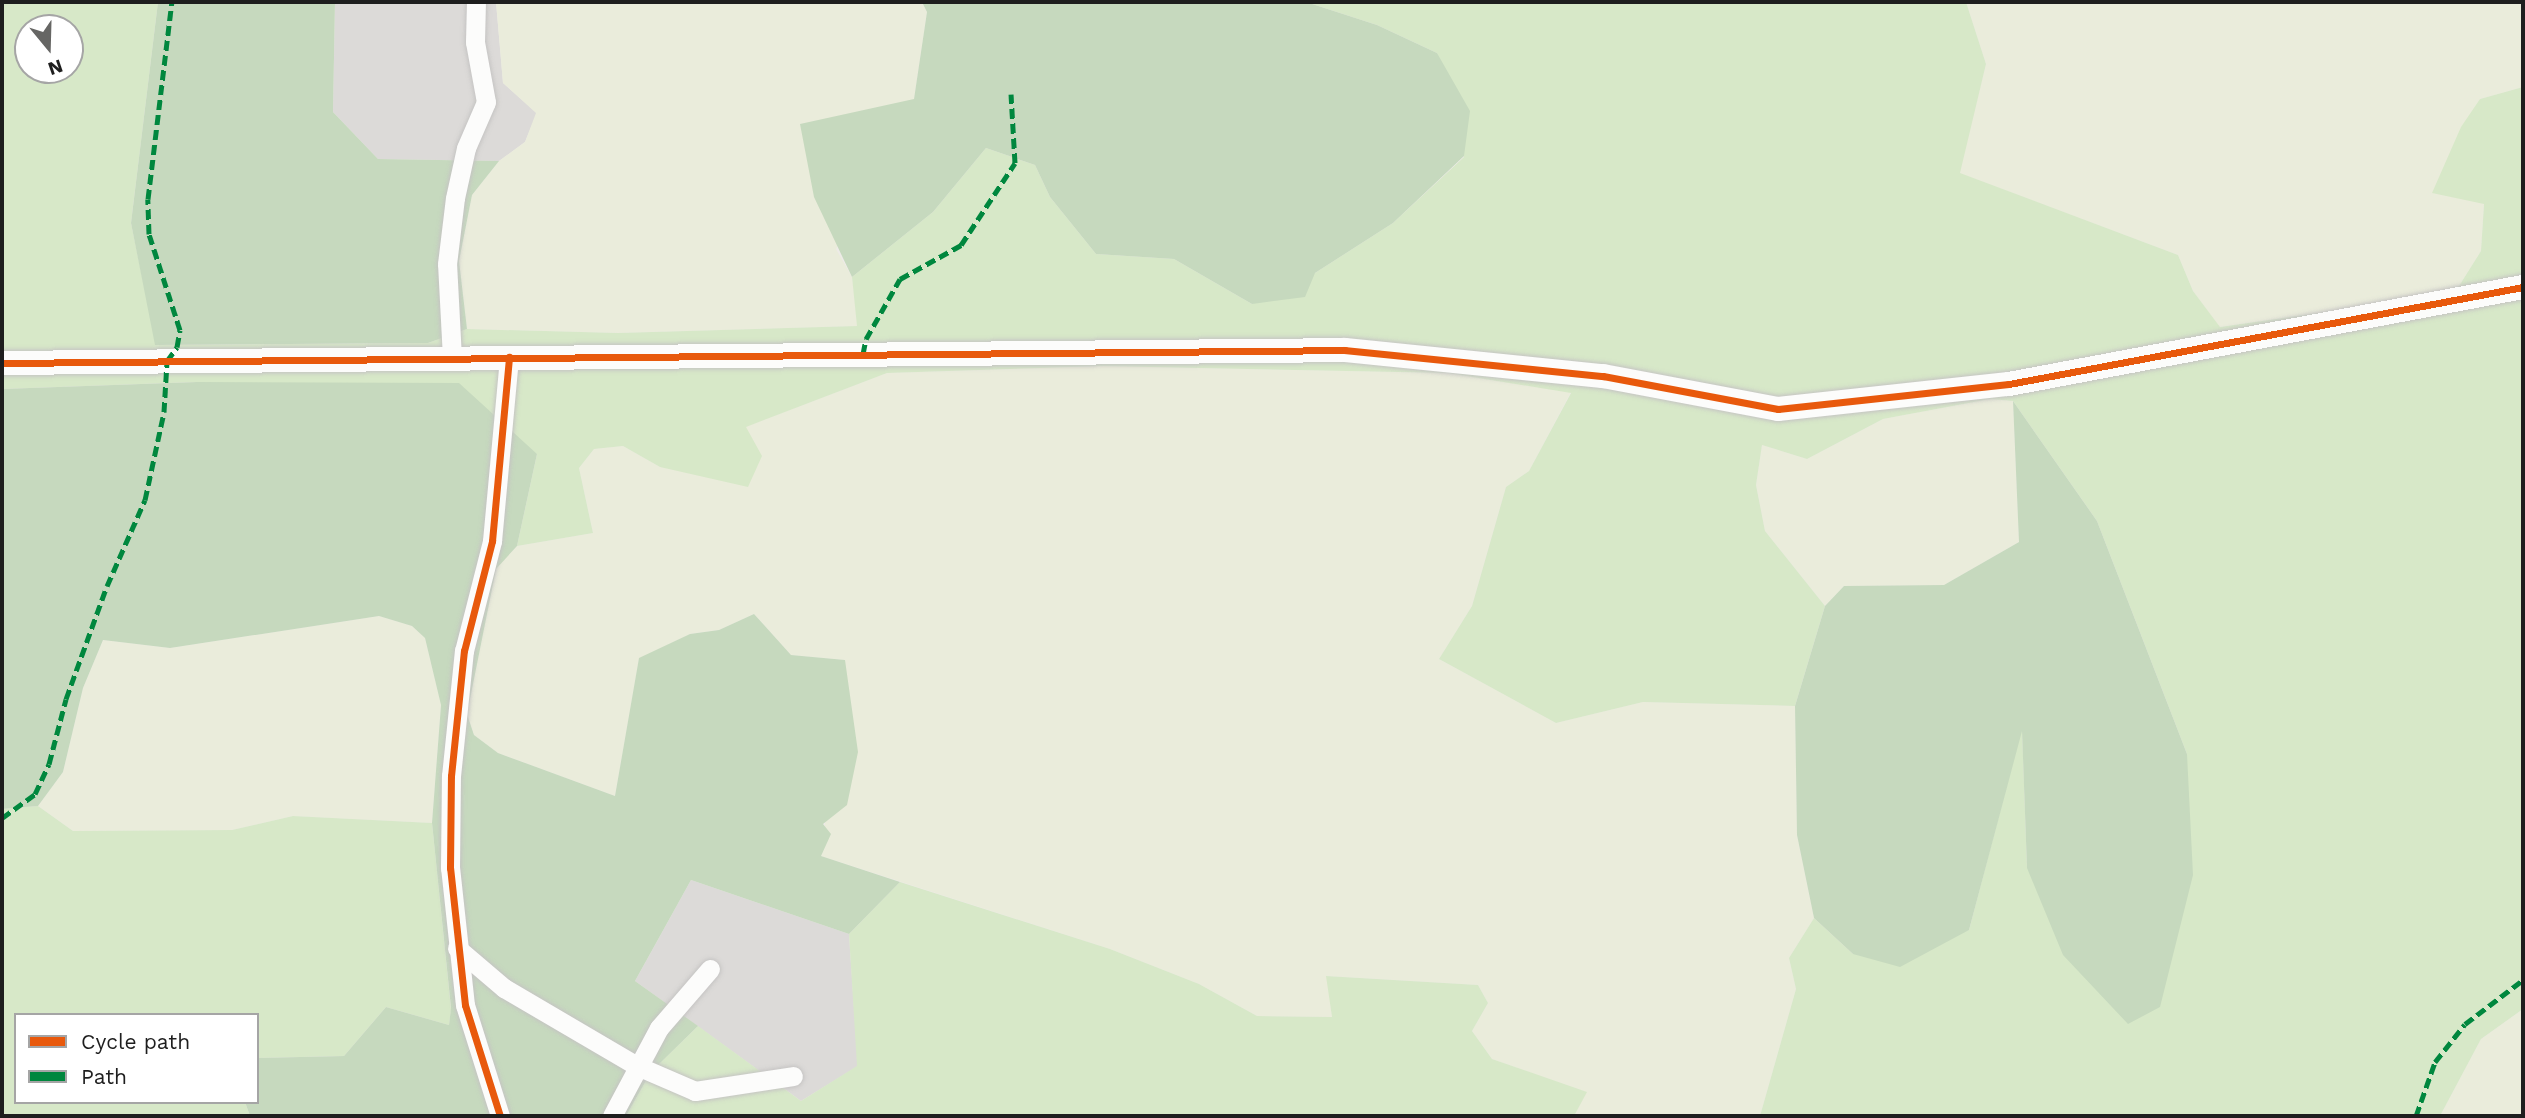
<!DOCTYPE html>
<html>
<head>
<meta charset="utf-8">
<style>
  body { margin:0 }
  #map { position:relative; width:2525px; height:1118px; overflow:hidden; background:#edebe7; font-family:"Work Sans",sans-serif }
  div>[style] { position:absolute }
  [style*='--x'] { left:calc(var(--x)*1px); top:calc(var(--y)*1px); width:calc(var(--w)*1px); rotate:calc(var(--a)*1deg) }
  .residential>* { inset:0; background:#dcdad8 }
  .farmland>* { inset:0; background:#eaecdb }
  .grass>* { inset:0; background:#d7e8c8 }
  .forest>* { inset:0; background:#c6d9be }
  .roads { filter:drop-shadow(0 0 2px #c5c4c3) drop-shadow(0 0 2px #c5c4c3) }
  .minor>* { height:19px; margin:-9.5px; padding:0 9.5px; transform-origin:9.5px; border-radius:9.5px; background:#fcfcfb }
  .tertiary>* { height:24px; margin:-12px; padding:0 12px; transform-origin:12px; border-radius:12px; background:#fcfcfb }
  .quiet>* { height:5px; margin-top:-2.5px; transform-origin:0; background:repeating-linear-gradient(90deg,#00873e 0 10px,transparent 0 15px) }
  .cycleway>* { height:7px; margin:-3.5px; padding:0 3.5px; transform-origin:3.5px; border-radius:3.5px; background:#e8590c }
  span { translate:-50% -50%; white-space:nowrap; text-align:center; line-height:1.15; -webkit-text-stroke:6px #fff; paint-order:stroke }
  .frame { position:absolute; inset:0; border:4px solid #1e1e1e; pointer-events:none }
  .legend { position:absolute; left:14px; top:1013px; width:245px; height:91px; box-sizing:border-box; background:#fff; border:2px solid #a5a5a5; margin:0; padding:9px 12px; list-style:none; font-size:21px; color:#1e1e1e }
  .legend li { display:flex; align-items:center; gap:14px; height:35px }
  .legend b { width:35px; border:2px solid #a5a5a5 }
  .north { position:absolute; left:14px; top:14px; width:70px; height:70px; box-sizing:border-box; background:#fff; border:2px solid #a5a5a5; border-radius:50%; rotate:161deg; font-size:19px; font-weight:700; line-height:28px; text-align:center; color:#1e1e1e }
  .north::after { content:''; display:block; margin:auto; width:24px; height:32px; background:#666664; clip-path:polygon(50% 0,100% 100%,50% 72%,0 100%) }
</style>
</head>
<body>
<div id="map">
  <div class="residential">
    <i style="clip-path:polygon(335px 2px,496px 2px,503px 83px,537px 113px,525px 142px,499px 161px,378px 159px,333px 112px)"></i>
    <i style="clip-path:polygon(691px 880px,849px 934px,858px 1066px,801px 1101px,635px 981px)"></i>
  </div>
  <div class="farmland">
    <i style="clip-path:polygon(496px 2px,922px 2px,927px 12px,914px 99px,836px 249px,852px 277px,858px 326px,618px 333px,467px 329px,459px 261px,472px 195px,499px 161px,525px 142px,536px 113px,503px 83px)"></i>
    <i style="clip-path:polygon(1966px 2px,2523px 2px,2523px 87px,2480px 99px,2433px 193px,2484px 203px,2481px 251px,2459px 286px,2417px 299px,2219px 327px,2193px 291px,2178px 255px,1959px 173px,1986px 64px)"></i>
    <i style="clip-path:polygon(1102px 366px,1448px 373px,1571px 392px,1529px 471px,1506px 487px,1472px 606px,1439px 659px,1556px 723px,1643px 702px,1795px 706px,1797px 835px,1814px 918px,1789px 958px,1796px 989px,1760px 1116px,1574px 1116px,1586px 1092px,1492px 1059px,1472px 1031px,1488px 1003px,1478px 985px,1327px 976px,1332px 1017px,1257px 1016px,1199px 984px,1110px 949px,821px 856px,845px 660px,791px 655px,754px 614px,719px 630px,690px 634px,639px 659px,615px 796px,498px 753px,474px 735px,467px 714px,496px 568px,517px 546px,593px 533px,579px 468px,594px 449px,623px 446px,660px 467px,745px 427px,887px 373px)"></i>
    <i style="clip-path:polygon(1990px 399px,2013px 401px,2019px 542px,1944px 585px,1844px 586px,1825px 606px,1765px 531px,1756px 485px,1762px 445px,1807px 459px,1883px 419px)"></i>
    <i style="clip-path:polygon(379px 616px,412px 626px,425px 638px,441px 704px,432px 823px,293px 816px,232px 830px,73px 831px,38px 806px,63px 772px,83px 688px,103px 640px,170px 648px)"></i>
    <i style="clip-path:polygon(2523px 1009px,2523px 1116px,2440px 1116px,2481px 1039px)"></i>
  </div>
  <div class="grass">
    <i style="clip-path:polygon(evenodd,2px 2px,158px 2px,131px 223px,156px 345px,428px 343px,467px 329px,618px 333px,857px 326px,852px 277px,933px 212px,986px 148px,1035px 165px,1050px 197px,1096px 254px,1174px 259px,1252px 304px,1315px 273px,1393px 223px,1464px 157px,1437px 53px,1377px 25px,1306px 2px,1966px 2px,1986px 64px,1960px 173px,2178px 255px,2193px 291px,2220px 327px,2417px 299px,2459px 286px,2481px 251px,2484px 204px,2432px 193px,2461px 127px,2480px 99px,2523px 87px,2523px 1009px,2481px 1039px,2440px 1116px,1760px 1116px,1796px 989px,1789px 958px,1814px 918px,1853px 954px,1969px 930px,2022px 728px,2027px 868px,2187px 754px,2097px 521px,2013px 401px,1990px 399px,1883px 419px,1807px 459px,1762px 445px,1756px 485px,1765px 531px,1825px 606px,1795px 706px,1643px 702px,1556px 723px,1439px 659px,1472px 606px,1506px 487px,1529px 471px,1571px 393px,1448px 373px,1102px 366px,887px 373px,746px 427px,762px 456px,748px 487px,660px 467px,623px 446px,594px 449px,579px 468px,593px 533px,517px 546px,537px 454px,197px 382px,2px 389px,2px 2px,28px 28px,70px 28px,70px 70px,28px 70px,28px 28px)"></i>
    <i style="clip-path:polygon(38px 806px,73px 831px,232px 830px,293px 816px,432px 823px,451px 1009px,449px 1025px,386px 1007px,344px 1056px,257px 1058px,257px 1015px,16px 1015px,16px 1102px,245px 1102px,250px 1116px,2px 1116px,2px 809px)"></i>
    <i style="clip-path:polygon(900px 882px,1110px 949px,1199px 984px,1257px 1016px,1332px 1017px,1326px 976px,1478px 985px,1488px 1003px,1472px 1031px,1492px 1059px,1587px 1092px,1574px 1116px,626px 1116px,651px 1072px,698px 1026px,801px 1101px,857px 1066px,849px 934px)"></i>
  </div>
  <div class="forest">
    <i style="clip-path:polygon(158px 2px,335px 2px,333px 112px,378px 159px,499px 161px,472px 195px,459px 261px,467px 329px,428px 343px,155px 345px,131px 223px)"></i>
    <i style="clip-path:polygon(922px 2px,1306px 2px,1377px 25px,1437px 53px,1470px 111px,1464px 156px,1393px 223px,1315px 273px,1305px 297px,1252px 304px,1174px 259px,1096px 254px,1050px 197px,1035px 165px,986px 148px,933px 212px,852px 277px,814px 197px,800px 124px,914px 99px,927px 12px)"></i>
    <i style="clip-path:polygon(197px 382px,459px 383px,537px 454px,517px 546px,496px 569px,467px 714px,474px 735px,498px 753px,615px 796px,639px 658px,690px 634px,719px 630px,754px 614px,791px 655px,845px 660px,858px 752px,847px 805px,823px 824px,831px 834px,821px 856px,900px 882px,849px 934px,691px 880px,635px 981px,698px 1026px,651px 1072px,626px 1116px,250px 1116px,245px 1102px,257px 1102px,257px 1058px,344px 1056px,386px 1007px,449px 1025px,451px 1008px,432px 823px,441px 705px,425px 638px,412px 626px,379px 616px,170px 648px,103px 640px,83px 688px,63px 772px,38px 806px,2px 809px,2px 389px)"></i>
    <i style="clip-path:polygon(2013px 401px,2097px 521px,2187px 754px,2193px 875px,2160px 1007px,2128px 1024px,2063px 955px,2027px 868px,2022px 731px,1969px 930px,1900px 967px,1853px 954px,1814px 918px,1797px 835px,1795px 706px,1825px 606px,1844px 586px,1944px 585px,2019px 542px)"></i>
  </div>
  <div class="roads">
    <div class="minor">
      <i style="--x:452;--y:358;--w:94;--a:-93"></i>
      <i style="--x:447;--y:264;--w:66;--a:-83.1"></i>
      <i style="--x:455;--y:198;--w:51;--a:-77.6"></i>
      <i style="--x:466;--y:148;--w:50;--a:-66.5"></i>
      <i style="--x:486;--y:102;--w:61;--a:-100.4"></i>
      <i style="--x:475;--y:42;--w:40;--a:-88.6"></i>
      <i style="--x:457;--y:948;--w:62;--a:40.4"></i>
      <i style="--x:504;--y:988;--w:152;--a:30.4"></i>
      <i style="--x:635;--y:1065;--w:65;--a:23.4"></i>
      <i style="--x:695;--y:1091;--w:99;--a:-8.7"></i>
      <i style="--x:500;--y:1116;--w:116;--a:-107.5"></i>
      <i style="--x:465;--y:1005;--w:138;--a:-96.2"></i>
      <i style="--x:450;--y:868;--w:92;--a:-89.4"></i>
      <i style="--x:451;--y:776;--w:126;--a:-84.1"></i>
      <i style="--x:464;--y:651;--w:114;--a:-75.7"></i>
      <i style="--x:492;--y:541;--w:185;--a:-84.7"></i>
      <i style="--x:612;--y:1116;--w:100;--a:-61.9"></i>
      <i style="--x:659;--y:1028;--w:78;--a:-49.2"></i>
    </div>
    <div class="tertiary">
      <i style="--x:2;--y:363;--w:1343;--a:-0.55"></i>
      <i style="--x:1345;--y:350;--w:259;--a:5.8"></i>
      <i style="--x:1603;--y:376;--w:178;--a:10.7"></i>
      <i style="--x:1778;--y:409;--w:232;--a:-6.2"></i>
      <i style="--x:2009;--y:384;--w:523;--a:-10.69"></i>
    </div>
  </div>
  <div class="quiet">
    <i style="--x:863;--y:354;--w:15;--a:-79"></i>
    <i style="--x:866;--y:339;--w:69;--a:-60.5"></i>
    <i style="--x:900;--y:279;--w:70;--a:-29.1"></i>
    <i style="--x:961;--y:245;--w:98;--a:-56.6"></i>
    <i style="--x:1015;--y:163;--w:69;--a:-93.3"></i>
    <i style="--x:2;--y:818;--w:41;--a:-36"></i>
    <i style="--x:35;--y:794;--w:33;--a:-65"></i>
    <i style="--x:49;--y:764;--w:67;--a:-75.3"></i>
    <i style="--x:66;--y:699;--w:120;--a:-70.1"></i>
    <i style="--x:107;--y:586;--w:94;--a:-66.2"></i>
    <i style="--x:145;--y:500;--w:90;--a:-77.8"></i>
    <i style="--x:164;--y:412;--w:51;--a:-86.6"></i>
    <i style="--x:167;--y:361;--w:17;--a:-54"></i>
    <i style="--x:177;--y:347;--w:17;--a:-80"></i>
    <i style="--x:180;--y:330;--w:101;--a:-107.9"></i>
    <i style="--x:149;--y:234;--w:35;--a:-92"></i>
    <i style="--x:148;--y:199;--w:198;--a:-83.1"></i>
    <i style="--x:2416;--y:1116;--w:57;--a:-70.6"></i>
    <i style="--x:2435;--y:1062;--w:48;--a:-51.7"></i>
    <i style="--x:2465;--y:1024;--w:73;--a:-37.2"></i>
  </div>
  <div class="cycleway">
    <i style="--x:2;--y:363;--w:1343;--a:-0.55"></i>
    <i style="--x:1345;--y:350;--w:259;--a:5.8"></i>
    <i style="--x:1603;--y:376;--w:178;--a:10.7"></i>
    <i style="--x:1778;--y:409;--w:232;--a:-6.2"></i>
    <i style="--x:2009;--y:384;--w:523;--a:-10.69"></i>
    <i style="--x:500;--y:1116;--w:116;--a:-107.5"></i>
    <i style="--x:465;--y:1005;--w:138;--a:-96.2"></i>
    <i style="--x:450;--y:868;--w:92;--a:-89.4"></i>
    <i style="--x:451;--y:776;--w:126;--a:-84.1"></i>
    <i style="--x:464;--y:651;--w:114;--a:-75.7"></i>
    <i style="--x:492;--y:541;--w:185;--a:-84.7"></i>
  </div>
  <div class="frame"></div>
  <ul class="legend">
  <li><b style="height:9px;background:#e8590c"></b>Cycle path</li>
  <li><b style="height:9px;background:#00873e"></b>Path</li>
  </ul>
  <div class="north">N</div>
</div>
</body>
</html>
